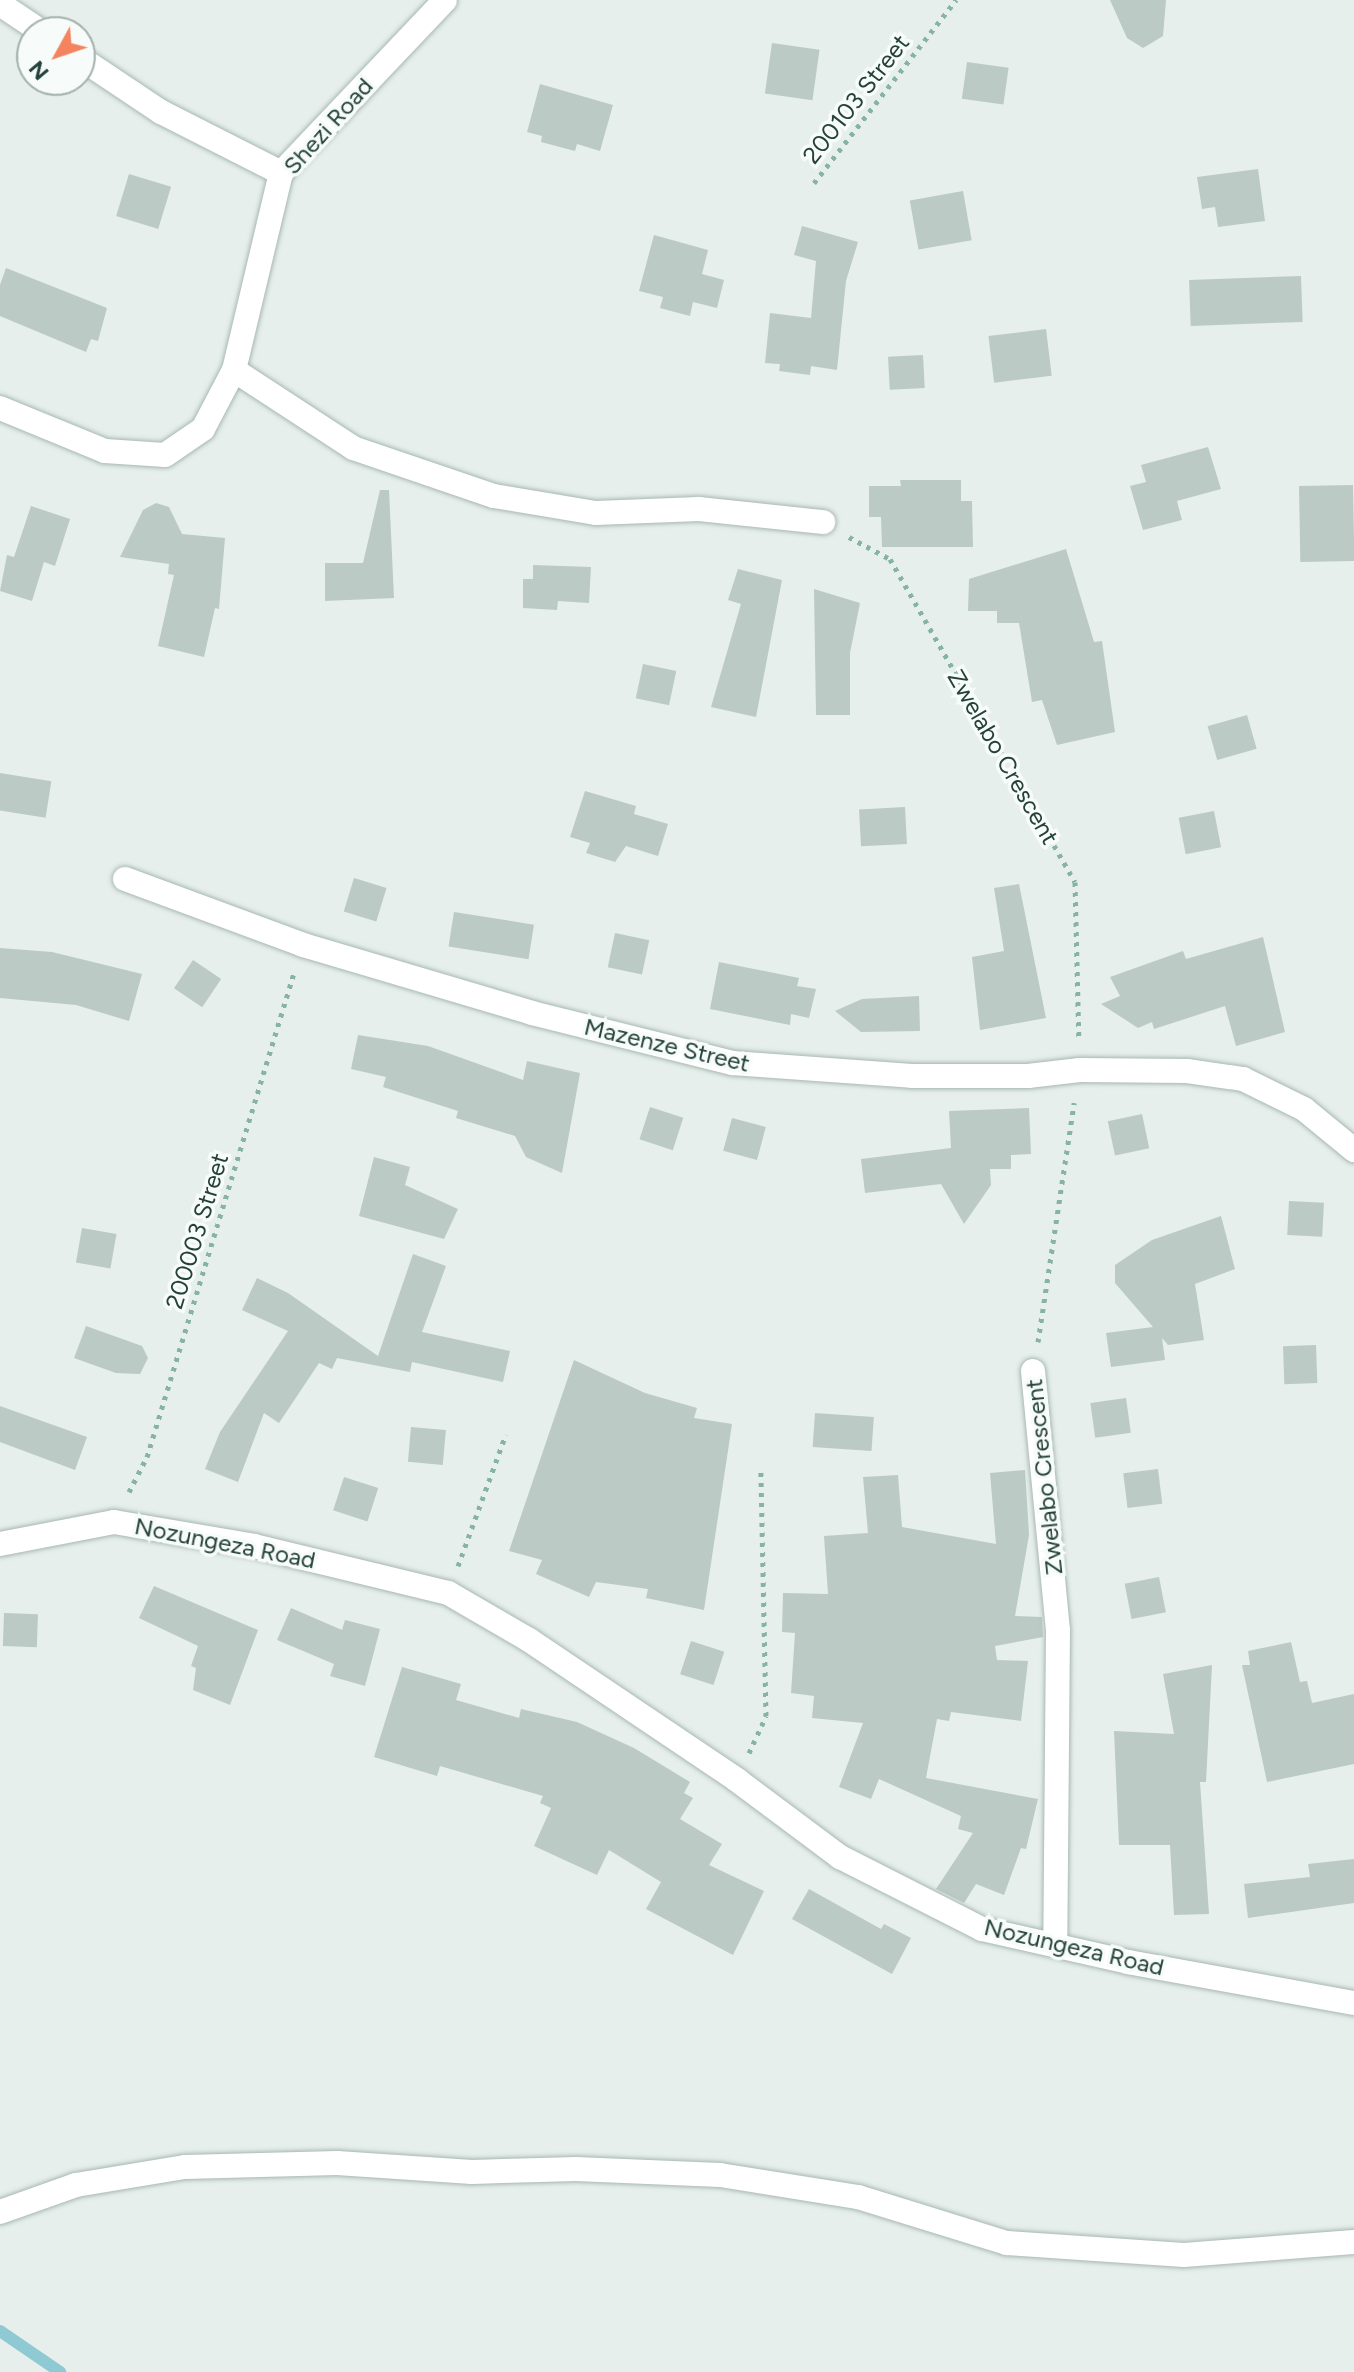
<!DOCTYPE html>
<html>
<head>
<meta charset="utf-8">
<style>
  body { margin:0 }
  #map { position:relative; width:1354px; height:2372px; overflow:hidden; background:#e6efeb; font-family:Figtree,sans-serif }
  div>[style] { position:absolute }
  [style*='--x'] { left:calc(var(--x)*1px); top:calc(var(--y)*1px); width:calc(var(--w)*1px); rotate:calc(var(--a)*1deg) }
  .stream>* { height:12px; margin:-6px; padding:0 6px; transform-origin:6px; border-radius:6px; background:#8ec9d4 }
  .building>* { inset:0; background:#bbcac4; transform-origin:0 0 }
  .path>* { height:5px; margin-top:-2.5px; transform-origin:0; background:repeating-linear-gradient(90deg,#86b3a5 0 4px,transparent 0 10px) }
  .roads { filter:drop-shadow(0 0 2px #a8b8b2) drop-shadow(0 0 2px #a8b8b2) }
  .minor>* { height:24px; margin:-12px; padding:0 12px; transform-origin:12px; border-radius:12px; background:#fff }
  span { translate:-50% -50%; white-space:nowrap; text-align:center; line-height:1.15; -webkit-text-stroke:7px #f7fbf9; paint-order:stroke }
  .street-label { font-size:24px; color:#24423a }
  .north { position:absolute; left:16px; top:16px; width:80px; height:80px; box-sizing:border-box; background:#f7fbf9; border:2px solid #a3b1ad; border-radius:50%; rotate:230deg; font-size:22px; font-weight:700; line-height:32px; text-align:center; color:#24423a }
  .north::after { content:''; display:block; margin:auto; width:28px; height:36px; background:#f4845f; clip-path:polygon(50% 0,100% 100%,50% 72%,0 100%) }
</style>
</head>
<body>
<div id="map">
  <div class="stream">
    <i style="--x:0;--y:2331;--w:73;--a:34.3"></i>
  </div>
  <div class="building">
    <i style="clip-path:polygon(1110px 0,1166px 0,1163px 36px,1143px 48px,1127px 38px)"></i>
    <i style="left:772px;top:43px;width:48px;height:51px;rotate:8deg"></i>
    <i style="left:967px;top:62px;width:42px;height:37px;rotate:8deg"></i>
    <i style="clip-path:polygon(540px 84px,613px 105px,600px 151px,577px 144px,575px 151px,541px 142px,542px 136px,527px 132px)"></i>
    <i style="clip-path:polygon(1258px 169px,1265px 221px,1218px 227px,1215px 207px,1202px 209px,1197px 177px)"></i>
    <i style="left:129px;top:174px;width:44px;height:44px;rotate:17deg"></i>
    <i style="left:963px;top:191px;width:50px;height:54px;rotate:80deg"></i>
    <i style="clip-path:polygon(802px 226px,858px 242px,846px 281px,837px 370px,811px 366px,810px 375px,779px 371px,780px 364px,765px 363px,770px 313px,811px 318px,816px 261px,794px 255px)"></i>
    <i style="clip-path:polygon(654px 235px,708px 250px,702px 274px,724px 280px,717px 308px,693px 302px,690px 316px,660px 308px,663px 297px,639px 291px)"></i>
    <i style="clip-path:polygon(6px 268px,107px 308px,98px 341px,91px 339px,86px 352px,0 316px,0 285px)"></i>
    <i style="left:1301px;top:276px;width:46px;height:112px;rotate:88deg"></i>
    <i style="left:1046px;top:329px;width:47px;height:58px;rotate:83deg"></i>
    <i style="left:923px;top:355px;width:33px;height:35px;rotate:87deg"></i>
    <i style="clip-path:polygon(1208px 447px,1221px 489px,1177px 501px,1182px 520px,1143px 530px,1130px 486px,1146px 482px,1141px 465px)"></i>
    <i style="clip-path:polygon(900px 480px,961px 480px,961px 501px,972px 501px,973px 547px,882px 547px,881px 517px,869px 517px,869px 486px,901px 486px)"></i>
    <i style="left:1353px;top:485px;width:76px;height:54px;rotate:89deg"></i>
    <i style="clip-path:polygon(380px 490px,389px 490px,394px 598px,325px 601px,325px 563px,363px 563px)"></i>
    <i style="clip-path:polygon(156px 503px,169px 507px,182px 534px,225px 538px,219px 609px,215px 608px,204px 657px,158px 646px,174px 575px,168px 574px,169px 564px,120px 557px,143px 510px)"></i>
    <i style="clip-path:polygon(31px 506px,70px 519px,55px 566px,44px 562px,32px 601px,0 591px,7px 555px,14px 557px)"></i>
    <i style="clip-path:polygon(1066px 549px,1094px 642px,1102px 641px,1115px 732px,1057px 745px,1042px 700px,1032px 702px,1019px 623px,997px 623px,997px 611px,968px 611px,969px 579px)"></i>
    <i style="clip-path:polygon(533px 565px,591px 567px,589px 603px,558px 601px,557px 610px,523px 608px,523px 579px,533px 579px)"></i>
    <i style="clip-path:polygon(738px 569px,782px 580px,756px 717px,711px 707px,741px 604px,728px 600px)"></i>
    <i style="clip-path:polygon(814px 589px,860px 603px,850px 653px,850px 715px,816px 715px)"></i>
    <i style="left:643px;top:664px;width:34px;height:35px;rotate:12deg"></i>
    <i style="left:1247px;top:715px;width:35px;height:41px;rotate:74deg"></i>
    <i style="left:0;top:773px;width:52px;height:37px;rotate:9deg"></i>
    <i style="clip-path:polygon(585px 791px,636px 806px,634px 814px,668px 824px,658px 856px,626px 846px,615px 862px,586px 853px,590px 843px,570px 837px)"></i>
    <i style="left:905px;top:807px;width:37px;height:46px;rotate:87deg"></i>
    <i style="left:1214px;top:811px;width:37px;height:36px;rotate:79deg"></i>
    <i style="left:354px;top:878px;width:34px;height:35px;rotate:17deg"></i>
    <i style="clip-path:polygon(1019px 884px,1046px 1018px,980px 1030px,972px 957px,1004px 951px,994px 888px)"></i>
    <i style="left:454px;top:912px;width:81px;height:35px;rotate:9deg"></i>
    <i style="left:615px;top:933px;width:35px;height:35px;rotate:12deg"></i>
    <i style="clip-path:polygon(1263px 937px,1285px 1032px,1236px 1046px,1225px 1006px,1154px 1029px,1152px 1022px,1138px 1028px,1101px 1004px,1120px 996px,1110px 977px,1183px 951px,1186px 959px)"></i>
    <i style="clip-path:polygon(0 948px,52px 952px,142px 974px,129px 1021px,76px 1005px,0 998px)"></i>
    <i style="left:193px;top:960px;width:34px;height:34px;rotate:34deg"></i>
    <i style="clip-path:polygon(719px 962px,799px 978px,797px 986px,816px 989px,809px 1018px,791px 1014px,790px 1025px,710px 1009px)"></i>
    <i style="clip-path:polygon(919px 996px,920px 1031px,861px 1032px,835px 1011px,862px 999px)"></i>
    <i style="clip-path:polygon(358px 1035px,428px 1046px,523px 1080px,527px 1061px,580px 1073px,562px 1173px,526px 1157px,515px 1136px,456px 1118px,458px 1111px,383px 1087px,386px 1077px,351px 1069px)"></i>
    <i style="left:650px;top:1107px;width:35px;height:34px;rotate:18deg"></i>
    <i style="clip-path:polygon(1029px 1108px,1031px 1154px,1011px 1155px,1011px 1169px,990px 1169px,991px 1185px,964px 1224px,941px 1184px,865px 1193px,861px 1159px,951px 1148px,949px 1111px)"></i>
    <i style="left:1142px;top:1114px;width:35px;height:35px;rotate:78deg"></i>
    <i style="left:732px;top:1118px;width:35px;height:34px;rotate:15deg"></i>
    <i style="clip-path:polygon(374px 1157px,410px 1167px,405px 1185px,458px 1209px,444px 1239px,359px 1216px)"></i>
    <i style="left:1289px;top:1201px;width:35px;height:34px;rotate:3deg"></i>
    <i style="clip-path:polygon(1221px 1216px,1235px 1269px,1195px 1284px,1204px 1340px,1168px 1345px,1162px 1338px,1165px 1360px,1111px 1367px,1106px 1333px,1153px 1327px,1115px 1283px,1115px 1265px,1152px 1240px)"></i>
    <i style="left:82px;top:1228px;width:35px;height:35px;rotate:10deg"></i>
    <i style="clip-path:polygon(413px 1254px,446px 1266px,422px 1332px,510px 1351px,503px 1382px,412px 1362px,410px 1372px,337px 1358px,332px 1369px,319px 1363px,279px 1423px,264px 1413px,238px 1482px,205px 1469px,220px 1432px,288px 1331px,242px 1310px,257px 1278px,288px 1293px,378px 1356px)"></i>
    <i style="clip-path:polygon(86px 1326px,142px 1346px,148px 1358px,140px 1374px,116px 1373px,74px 1358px)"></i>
    <i style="left:1316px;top:1345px;width:38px;height:33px;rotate:88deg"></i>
    <i style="clip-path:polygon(574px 1360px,645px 1393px,697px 1408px,694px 1418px,732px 1424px,704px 1610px,646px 1598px,648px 1589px,596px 1582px,589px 1597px,536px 1574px,542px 1560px,509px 1551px)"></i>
    <i style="left:1126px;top:1398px;width:35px;height:36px;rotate:82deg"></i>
    <i style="clip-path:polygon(0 1406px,87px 1437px,75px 1470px,0 1442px)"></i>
    <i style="left:815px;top:1413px;width:59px;height:34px;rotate:4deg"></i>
    <i style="left:411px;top:1427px;width:35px;height:35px;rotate:5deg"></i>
    <i style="left:1158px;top:1469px;width:35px;height:35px;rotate:83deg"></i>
    <i style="clip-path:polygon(1025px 1470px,1029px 1535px,1015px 1616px,1042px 1617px,1043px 1637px,995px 1646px,997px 1660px,1028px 1661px,1021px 1721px,951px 1712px,949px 1721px,937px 1719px,926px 1778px,1038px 1799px,1026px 1849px,1021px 1848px,1004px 1895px,976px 1884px,964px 1903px,936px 1889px,973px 1833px,958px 1829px,961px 1816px,879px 1779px,871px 1799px,839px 1787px,863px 1723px,812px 1718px,814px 1696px,791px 1693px,795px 1633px,782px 1632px,783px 1593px,828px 1594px,824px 1536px,868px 1533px,863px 1477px,898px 1475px,902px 1527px,996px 1544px,990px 1473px)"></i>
    <i style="left:344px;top:1477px;width:36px;height:35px;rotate:18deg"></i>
    <i style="left:1159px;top:1577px;width:36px;height:35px;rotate:79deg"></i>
    <i style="clip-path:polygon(154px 1586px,258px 1630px,230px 1705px,193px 1690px,196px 1668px,191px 1666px,198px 1646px,139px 1618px)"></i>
    <i style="clip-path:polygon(291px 1608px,342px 1630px,345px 1620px,380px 1629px,365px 1686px,330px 1676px,334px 1664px,277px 1640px)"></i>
    <i style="left:4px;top:1613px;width:34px;height:33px;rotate:2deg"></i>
    <i style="left:691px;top:1641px;width:35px;height:35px;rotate:18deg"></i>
    <i style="clip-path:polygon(1291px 1642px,1300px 1682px,1307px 1681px,1312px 1703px,1354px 1694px,1354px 1764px,1267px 1782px,1242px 1665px,1250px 1665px,1248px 1651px)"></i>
    <i style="clip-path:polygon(1212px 1665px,1206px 1782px,1200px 1782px,1209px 1914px,1174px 1915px,1170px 1845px,1119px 1845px,1114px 1731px,1174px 1734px,1163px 1674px)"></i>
    <i style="clip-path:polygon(402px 1667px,461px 1684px,456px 1700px,519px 1718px,521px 1709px,577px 1722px,634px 1748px,690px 1782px,684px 1793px,693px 1798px,680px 1819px,722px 1844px,709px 1865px,764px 1891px,733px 1955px,646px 1909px,661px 1882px,609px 1850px,597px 1875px,534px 1846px,551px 1808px,540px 1803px,543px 1796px,440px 1766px,437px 1776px,374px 1757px)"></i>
    <i style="clip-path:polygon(1354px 1859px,1354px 1903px,1248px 1918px,1244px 1884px,1310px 1877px,1308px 1864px)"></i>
    <i style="clip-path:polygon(809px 1889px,881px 1929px,884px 1924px,911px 1938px,892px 1974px,792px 1919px)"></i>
  </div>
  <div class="path">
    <i style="--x:814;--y:183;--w:232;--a:-52.2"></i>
    <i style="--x:849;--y:537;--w:47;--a:28.2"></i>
    <i style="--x:890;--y:559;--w:372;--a:60.2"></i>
    <i style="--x:1075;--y:882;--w:159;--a:88.6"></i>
    <i style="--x:1038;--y:1342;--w:242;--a:-81.4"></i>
    <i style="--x:129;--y:1492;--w:39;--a:-63"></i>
    <i style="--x:147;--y:1457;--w:506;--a:-73.11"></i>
    <i style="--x:458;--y:1566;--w:140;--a:-70"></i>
    <i style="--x:749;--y:1753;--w:41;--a:-65.3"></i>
    <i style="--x:766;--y:1716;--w:244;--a:-91.2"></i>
  </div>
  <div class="roads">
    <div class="minor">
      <i style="--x:0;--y:4;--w:50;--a:33.7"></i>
      <i style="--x:80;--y:58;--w:97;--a:33.7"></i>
      <i style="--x:161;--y:112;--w:135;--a:26.9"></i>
      <i style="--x:234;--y:370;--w:142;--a:33.2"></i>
      <i style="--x:353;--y:448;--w:149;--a:18.8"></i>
      <i style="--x:494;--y:496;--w:103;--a:9.5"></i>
      <i style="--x:596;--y:513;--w:103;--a:-2.2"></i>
      <i style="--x:699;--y:509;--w:125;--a:6"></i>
      <i style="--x:0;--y:408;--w:113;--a:22.3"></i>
      <i style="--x:105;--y:451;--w:60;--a:3.8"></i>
      <i style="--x:165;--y:455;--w:46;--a:-34.4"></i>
      <i style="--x:203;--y:429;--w:67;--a:-62.3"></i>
      <i style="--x:234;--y:370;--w:203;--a:-76.6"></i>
      <i style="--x:281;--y:173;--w:238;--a:-46.5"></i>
      <i style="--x:125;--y:879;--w:190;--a:20.3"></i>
      <i style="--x:303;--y:945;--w:239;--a:16.5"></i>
      <i style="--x:532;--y:1013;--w:206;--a:14"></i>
      <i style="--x:732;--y:1063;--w:180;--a:4.1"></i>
      <i style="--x:912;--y:1076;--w:116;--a:0"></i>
      <i style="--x:1028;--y:1076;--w:52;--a:-6.6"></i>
      <i style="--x:1080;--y:1070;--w:107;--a:0.5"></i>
      <i style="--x:1187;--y:1071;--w:57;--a:8.1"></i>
      <i style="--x:1243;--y:1079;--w:68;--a:26.2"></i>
      <i style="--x:1304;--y:1109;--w:65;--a:39.4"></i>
      <i style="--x:1033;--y:1371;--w:260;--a:84.5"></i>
      <i style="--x:1058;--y:1630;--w:315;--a:90.5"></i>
      <i style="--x:0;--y:1544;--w:116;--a:-10.9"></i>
      <i style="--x:114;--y:1522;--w:142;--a:9.7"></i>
      <i style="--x:254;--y:1546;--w:200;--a:13.6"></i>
      <i style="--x:448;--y:1593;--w:94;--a:30.1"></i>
      <i style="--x:529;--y:1640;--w:251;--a:33.9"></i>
      <i style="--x:737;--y:1780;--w:129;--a:36.8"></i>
      <i style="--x:840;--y:1857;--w:159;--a:26.9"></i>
      <i style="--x:982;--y:1929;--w:150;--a:12.7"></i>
      <i style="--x:1128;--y:1962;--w:230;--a:10.3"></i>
      <i style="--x:0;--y:2212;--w:81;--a:-19.6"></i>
      <i style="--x:76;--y:2185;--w:110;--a:-9.4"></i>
      <i style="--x:185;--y:2167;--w:152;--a:-1.5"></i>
      <i style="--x:337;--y:2163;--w:135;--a:3.8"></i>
      <i style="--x:472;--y:2172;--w:104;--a:-1.7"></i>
      <i style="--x:576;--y:2169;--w:144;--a:2.4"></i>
      <i style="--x:720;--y:2175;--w:140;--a:9.1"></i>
      <i style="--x:858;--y:2197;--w:156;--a:17.2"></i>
      <i style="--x:1007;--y:2243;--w:177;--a:3.9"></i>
      <i style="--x:1184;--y:2255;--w:170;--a:-4.4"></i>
    </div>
  </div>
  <div class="street-label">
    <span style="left:856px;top:99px;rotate:-52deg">200103 Street</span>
    <span style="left:328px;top:126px;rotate:-48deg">Shezi Road</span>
    <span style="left:1003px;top:757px;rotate:60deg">Zwelabo Crescent</span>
    <span style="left:667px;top:1045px;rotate:13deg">Mazenze Street</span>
    <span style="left:197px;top:1231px;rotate:-73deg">200003 Street</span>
    <span style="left:1044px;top:1477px;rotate:-96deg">Zwelabo Crescent</span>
    <span style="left:225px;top:1543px;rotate:11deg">Nozungeza Road</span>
    <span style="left:1074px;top:1947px;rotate:13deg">Nozungeza Road</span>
  </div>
  <div class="north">N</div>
</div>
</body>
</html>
